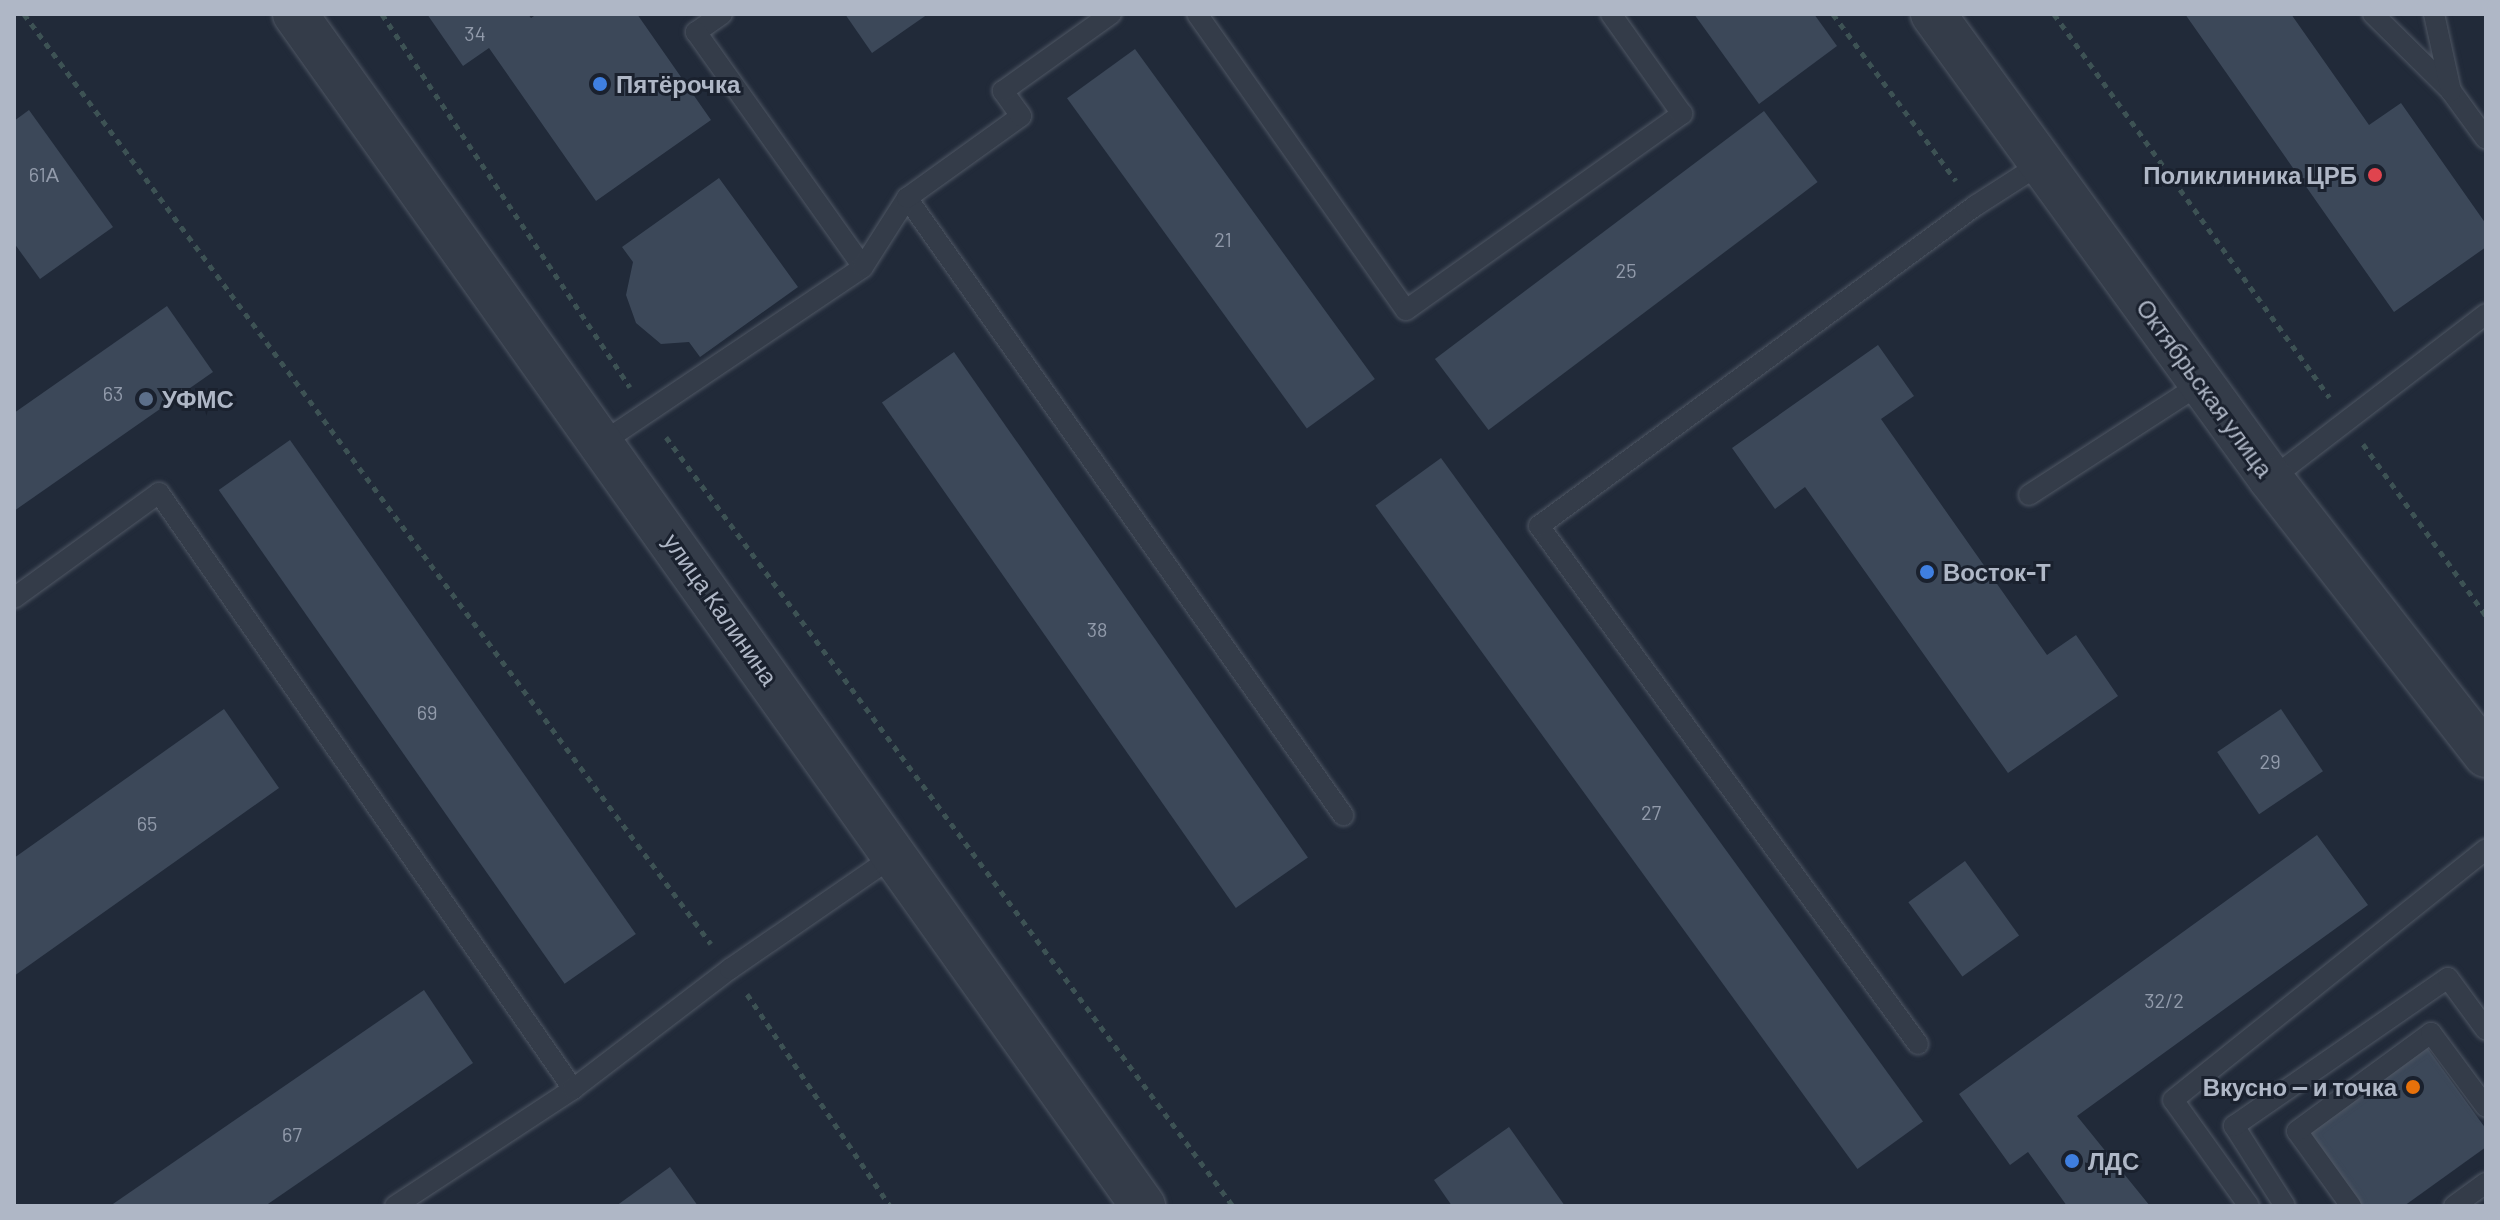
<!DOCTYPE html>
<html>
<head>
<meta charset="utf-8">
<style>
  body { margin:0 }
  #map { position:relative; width:2500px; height:1220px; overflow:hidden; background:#212a39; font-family:Barlow,sans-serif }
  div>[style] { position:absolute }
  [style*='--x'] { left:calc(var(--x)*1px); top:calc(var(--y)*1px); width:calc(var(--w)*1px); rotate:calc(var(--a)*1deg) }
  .building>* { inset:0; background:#3c4859; transform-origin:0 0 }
  .path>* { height:5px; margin-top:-2.5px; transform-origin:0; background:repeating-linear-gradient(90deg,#3d5254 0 6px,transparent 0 12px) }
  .roads { filter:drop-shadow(0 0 2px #4f5764) drop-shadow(0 0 2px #4f5764) }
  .service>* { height:20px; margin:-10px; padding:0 10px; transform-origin:10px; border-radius:10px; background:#343c49 }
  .tertiary>* { height:44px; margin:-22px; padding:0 22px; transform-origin:22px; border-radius:22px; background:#343c49 }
  .dots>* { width:22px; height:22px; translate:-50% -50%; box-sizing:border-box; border:4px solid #1a212e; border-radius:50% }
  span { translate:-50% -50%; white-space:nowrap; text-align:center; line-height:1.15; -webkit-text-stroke:6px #1a212e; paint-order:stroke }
  .number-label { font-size:20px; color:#929bab }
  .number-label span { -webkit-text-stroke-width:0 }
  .poi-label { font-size:24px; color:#afb7c6; font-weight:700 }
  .left { translate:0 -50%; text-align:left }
  .right { translate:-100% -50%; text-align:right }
  .street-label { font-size:24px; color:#afb7c6 }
  .frame { position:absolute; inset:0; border:16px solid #afb7c6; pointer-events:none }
</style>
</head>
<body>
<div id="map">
  <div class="building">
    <i style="clip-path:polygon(427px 14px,528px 14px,531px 18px,537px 14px,637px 14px,711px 120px,596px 201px,489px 48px,463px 66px)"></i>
    <i style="clip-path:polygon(845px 14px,928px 14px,872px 53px)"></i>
    <i style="clip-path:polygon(1694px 14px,1814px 14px,1837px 46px,1759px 104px)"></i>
    <i style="clip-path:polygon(2185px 14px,2291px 14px,2369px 125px,2401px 103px,2486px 224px,2486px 247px,2394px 312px)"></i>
    <i style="left:1135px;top:49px;width:408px;height:84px;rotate:54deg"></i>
    <i style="clip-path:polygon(29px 110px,113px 227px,40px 279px,14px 243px,14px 121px)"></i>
    <i style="left:1764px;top:111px;width:89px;height:412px;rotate:53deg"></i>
    <i style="clip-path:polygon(719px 178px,798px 287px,700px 357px,689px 342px,661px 344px,636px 323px,626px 295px,633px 262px,622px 247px)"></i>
    <i style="clip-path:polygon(167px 306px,213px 372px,14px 511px,14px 413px)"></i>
    <i style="clip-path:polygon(1878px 345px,1914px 396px,1881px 419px,2047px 655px,2076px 635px,2118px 696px,2008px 773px,1805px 487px,1775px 509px,1732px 448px)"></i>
    <i style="left:954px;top:352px;width:617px;height:88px;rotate:55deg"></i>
    <i style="left:290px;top:440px;width:603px;height:87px;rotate:55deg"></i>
    <i style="left:1441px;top:458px;width:820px;height:81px;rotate:54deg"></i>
    <i style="clip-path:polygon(224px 709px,279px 788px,14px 976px,14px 858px)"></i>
    <i style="left:2281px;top:709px;width:75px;height:77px;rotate:56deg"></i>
    <i style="clip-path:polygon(2317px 835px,2368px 905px,2077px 1116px,2150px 1206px,2067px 1206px,2028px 1152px,2010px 1165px,1959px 1094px)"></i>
    <i style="left:1965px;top:861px;width:92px;height:70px;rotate:54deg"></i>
    <i style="clip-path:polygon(424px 990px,473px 1063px,265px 1206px,110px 1206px)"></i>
    <i style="clip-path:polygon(2426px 1046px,2486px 1129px,2486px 1147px,2404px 1206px,2356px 1206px,2304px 1135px)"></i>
    <i style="clip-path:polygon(1509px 1127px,1565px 1206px,1452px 1206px,1434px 1180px)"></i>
    <i style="clip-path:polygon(670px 1167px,698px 1206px,616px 1206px)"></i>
  </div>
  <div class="path">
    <i style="--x:24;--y:14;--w:1156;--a:53.55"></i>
    <i style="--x:382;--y:14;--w:448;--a:56.4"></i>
    <i style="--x:1833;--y:14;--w:207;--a:53.6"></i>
    <i style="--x:2054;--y:14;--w:472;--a:54.3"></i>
    <i style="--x:666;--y:437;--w:955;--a:53.6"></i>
    <i style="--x:2363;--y:444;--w:211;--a:54.4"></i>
    <i style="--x:747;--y:994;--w:256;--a:56"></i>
  </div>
  <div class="roads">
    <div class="service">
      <i style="--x:722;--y:14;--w:32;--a:145"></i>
      <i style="--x:696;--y:32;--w:288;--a:54.6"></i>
      <i style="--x:1197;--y:14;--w:362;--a:54.8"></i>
      <i style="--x:1406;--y:310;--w:339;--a:-35.4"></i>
      <i style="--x:1682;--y:114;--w:123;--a:-125.4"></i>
      <i style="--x:2373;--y:14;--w:110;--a:44.6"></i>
      <i style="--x:2451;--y:91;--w:59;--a:53.9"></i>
      <i style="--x:2434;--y:14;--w:79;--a:77.6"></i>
      <i style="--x:907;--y:198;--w:756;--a:54.75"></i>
      <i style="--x:603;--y:442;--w:313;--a:-33.9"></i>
      <i style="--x:863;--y:267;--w:82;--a:-57.5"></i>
      <i style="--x:907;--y:198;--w:140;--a:-35.7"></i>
      <i style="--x:1021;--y:116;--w:31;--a:-126"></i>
      <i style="--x:1003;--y:91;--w:133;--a:-35.5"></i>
      <i style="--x:2271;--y:479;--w:271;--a:-37.5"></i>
      <i style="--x:2029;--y:495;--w:206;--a:-32.9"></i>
      <i style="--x:14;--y:598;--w:179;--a:-35.9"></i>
      <i style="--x:159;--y:493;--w:726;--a:55.21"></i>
      <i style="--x:1918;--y:1044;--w:642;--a:-126.19"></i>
      <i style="--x:1539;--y:526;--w:541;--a:-36.28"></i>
      <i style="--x:1975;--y:206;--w:80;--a:-32.7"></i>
      <i style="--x:395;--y:1206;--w:213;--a:-33.3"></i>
      <i style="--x:573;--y:1089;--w:198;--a:-37.4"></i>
      <i style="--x:730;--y:969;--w:201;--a:-34.6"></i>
      <i style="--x:2249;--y:1206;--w:130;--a:-125.6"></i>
      <i style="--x:2173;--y:1100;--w:401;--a:-38.7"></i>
      <i style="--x:2285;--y:1206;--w:95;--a:-122.5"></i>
      <i style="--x:2234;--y:1126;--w:260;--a:-34.7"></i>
      <i style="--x:2448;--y:978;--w:64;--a:53.8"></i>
      <i style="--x:2351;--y:1206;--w:92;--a:-125.8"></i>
      <i style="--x:2297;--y:1131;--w:166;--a:-36.2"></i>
      <i style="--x:2431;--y:1033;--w:92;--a:53.4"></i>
      <i style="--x:2454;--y:1206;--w:39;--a:-36"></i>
    </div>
    <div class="tertiary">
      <i style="--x:295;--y:14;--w:1463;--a:54.57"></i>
      <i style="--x:1933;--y:14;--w:575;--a:53.99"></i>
      <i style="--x:2271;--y:479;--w:350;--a:52.1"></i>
    </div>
  </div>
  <div class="dots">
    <i style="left:600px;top:84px;background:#3f7fe0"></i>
    <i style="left:2375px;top:175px;background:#e0444e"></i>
    <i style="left:146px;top:399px;background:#5c6f8a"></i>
    <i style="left:1927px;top:572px;background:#3f7fe0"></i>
    <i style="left:2413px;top:1087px;background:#e8710a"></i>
    <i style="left:2072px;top:1161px;background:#3f7fe0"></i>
  </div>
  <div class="number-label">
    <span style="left:475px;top:33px">34</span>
    <span style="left:44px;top:174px">61А</span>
    <span style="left:1223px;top:239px">21</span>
    <span style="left:1626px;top:270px">25</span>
    <span style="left:113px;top:393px">63</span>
    <span style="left:1097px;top:629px">38</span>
    <span style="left:427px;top:712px">69</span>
    <span style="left:2270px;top:761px">29</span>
    <span style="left:1651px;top:812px">27</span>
    <span style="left:147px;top:823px">65</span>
    <span style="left:2164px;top:1000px">32/2</span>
    <span style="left:292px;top:1134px">67</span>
  </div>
  <div class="poi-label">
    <span class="left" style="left:616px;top:84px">Пятёрочка</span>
    <span class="right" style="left:2357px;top:175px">Поликлиника ЦРБ</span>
    <span class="left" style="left:162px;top:399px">УФМС</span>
    <span class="left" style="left:1943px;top:572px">Восток-Т</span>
    <span class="right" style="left:2397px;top:1087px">Вкусно — и точка</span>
    <span class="left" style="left:2088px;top:1161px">ЛДС</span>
  </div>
  <div class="street-label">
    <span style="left:2205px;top:388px;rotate:54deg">Октябрьская улица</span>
    <span style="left:721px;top:609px;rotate:55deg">улица Калинина</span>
  </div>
  <div class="frame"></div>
</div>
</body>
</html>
